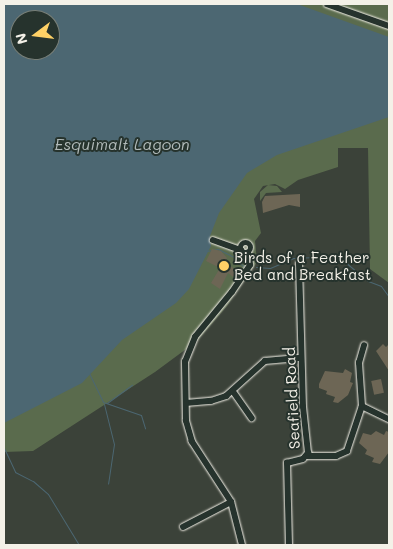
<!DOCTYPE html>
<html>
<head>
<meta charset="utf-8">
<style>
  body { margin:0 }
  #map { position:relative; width:393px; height:549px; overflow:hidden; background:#3b4239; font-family:Mali,sans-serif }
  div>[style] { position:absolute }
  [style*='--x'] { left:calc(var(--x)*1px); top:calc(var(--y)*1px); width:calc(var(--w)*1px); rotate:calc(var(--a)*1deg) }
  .green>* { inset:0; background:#5a6b4d }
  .water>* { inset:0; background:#4c6772 }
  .stream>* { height:1px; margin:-0.5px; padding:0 0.5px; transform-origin:0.5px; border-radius:0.5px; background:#4c6772 }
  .building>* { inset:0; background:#6d6655; transform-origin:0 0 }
  .roads { filter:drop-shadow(0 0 1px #f4f1e8) drop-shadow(0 0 1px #f4f1e8) }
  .minor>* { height:5.5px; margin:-2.75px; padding:0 2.75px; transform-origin:2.75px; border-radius:2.75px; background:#26332d }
  .minor>.ring { margin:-2.75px; padding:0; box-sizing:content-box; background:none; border:5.5px solid #26332d; border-radius:50% }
  .dots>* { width:14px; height:14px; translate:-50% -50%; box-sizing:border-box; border:2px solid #26332d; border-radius:50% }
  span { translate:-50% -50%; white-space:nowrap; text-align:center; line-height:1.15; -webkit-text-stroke:4px #26332d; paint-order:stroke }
  .poi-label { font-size:15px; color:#f4f1e8 }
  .left { translate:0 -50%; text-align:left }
  .street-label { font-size:15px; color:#f4f1e8 }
  .water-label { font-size:16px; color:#b1bab9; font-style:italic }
  .frame { position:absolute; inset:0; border:5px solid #f4f1e8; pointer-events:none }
  .north { position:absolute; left:10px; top:10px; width:50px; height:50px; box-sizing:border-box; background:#26332d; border:1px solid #787f78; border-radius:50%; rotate:255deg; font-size:14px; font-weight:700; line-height:20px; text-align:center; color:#f4f1e8 }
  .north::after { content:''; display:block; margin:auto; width:18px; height:22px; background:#ffd166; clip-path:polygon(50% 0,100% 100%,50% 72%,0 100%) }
</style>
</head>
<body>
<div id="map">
  <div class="green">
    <i style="clip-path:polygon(evenodd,4px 4px,389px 4px,389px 283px,370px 269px,368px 148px,338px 148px,338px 167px,298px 180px,285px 189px,275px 184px,263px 186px,254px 199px,261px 233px,255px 241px,257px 262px,227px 306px,197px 341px,155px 372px,33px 451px,4px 452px,4px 4px,20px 20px,50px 20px,50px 50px,20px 50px,20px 20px)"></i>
    <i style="clip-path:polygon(268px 185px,277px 186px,282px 192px,266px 193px,260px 201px,260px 192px)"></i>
  </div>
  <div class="water">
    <i style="clip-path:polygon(evenodd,4px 4px,297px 4px,389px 37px,389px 117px,277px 155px,247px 173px,219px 213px,210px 236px,211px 246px,189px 289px,176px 303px,122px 340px,82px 383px,4px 423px,4px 4px,20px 20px,50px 20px,50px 50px,20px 50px,20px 20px)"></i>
  </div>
  <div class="stream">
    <i style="--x:207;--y:251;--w:11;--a:-10"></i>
    <i style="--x:218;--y:249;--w:20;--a:27"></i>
    <i style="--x:239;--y:263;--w:7;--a:34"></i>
    <i style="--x:256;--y:267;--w:14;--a:4"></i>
    <i style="--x:270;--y:268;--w:25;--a:-23"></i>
    <i style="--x:293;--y:258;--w:45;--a:-2.5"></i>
    <i style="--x:338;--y:256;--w:39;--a:40"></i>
    <i style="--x:368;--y:281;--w:14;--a:21"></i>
    <i style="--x:381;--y:286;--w:14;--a:54"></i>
    <i style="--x:89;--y:373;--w:32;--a:64"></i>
    <i style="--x:103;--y:402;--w:40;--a:18.9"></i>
    <i style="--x:141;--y:415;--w:14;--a:73"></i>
    <i style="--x:107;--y:403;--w:31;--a:-36"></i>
    <i style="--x:104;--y:404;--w:41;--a:76"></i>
    <i style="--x:114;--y:444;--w:40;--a:98.5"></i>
    <i style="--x:4;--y:440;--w:6;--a:90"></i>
    <i style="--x:4;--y:448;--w:26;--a:65"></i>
    <i style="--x:15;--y:472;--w:20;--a:27"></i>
    <i style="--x:33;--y:481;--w:20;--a:41"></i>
    <i style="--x:48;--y:494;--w:60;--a:58.7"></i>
  </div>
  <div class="building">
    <i style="clip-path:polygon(300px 194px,300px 207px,289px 205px,263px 213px,262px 202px,265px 196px)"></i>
    <i style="clip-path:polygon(212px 249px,221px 251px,227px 258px,225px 262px,237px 271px,233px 277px,228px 273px,220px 289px,211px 283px,220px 268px,206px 261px)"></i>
    <i style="clip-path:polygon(383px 344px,386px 347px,389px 344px,389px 371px,376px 351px)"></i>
    <i style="clip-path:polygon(345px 369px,352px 373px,350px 382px,353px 383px,348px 395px,338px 403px,333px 402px,335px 397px,326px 394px,327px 391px,319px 388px,319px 384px,325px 371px,343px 373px)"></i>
    <i style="left:381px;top:379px;width:14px;height:10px;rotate:78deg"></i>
    <i style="clip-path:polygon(376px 431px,384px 435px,386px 431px,389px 432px,389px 452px,380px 464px,372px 462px,374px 458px,365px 454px,367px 450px,359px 443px,363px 433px,371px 435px)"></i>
  </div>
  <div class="roads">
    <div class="minor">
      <i style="--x:327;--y:4;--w:66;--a:19.5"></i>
      <i style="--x:213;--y:240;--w:30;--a:20"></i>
      <i class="ring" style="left:240.5px;top:242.5px;width:5.5px;height:5.5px"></i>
      <i style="--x:233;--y:391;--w:33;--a:55"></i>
      <i style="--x:186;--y:403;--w:25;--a:-5"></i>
      <i style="--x:211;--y:401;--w:16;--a:-18"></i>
      <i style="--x:226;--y:396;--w:52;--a:-41.9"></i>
      <i style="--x:265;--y:361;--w:36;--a:-5"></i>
      <i style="--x:362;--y:406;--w:30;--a:26"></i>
      <i style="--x:307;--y:456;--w:29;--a:0"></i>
      <i style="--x:336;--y:456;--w:12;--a:-24"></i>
      <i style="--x:347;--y:451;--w:47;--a:-71.6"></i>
      <i style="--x:362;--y:406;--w:43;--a:-94"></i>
      <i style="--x:359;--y:363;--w:18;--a:-74"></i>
      <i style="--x:183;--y:527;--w:54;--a:-27.5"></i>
      <i style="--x:242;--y:545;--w:44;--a:-104.3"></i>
      <i style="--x:231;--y:502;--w:72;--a:-123"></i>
      <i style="--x:192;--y:442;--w:22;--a:-106"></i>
      <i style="--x:186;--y:421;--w:59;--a:-91"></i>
      <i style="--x:185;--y:362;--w:27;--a:-68"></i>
      <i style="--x:195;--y:337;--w:58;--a:-50.6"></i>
      <i style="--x:232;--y:292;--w:32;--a:-56"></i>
      <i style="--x:250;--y:265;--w:12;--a:-99"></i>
      <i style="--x:289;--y:545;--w:82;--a:-91.4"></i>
      <i style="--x:287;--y:463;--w:16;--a:-14"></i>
      <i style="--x:303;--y:459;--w:8;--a:-50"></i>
      <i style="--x:308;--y:453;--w:46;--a:-96.2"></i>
      <i style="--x:303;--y:407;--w:143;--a:-91.6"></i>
    </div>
  </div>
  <div class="dots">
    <i style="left:224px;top:266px;background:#ffd166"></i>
  </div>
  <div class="poi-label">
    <span class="left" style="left:234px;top:266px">Birds of a Feather<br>Bed and Breakfast</span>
  </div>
  <div class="street-label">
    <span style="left:292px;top:398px;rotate:-93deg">Seafield Road</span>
  </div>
  <div class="water-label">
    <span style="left:122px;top:144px">Esquimalt Lagoon</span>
  </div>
  <div class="frame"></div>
  <div class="north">N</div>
</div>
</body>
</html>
